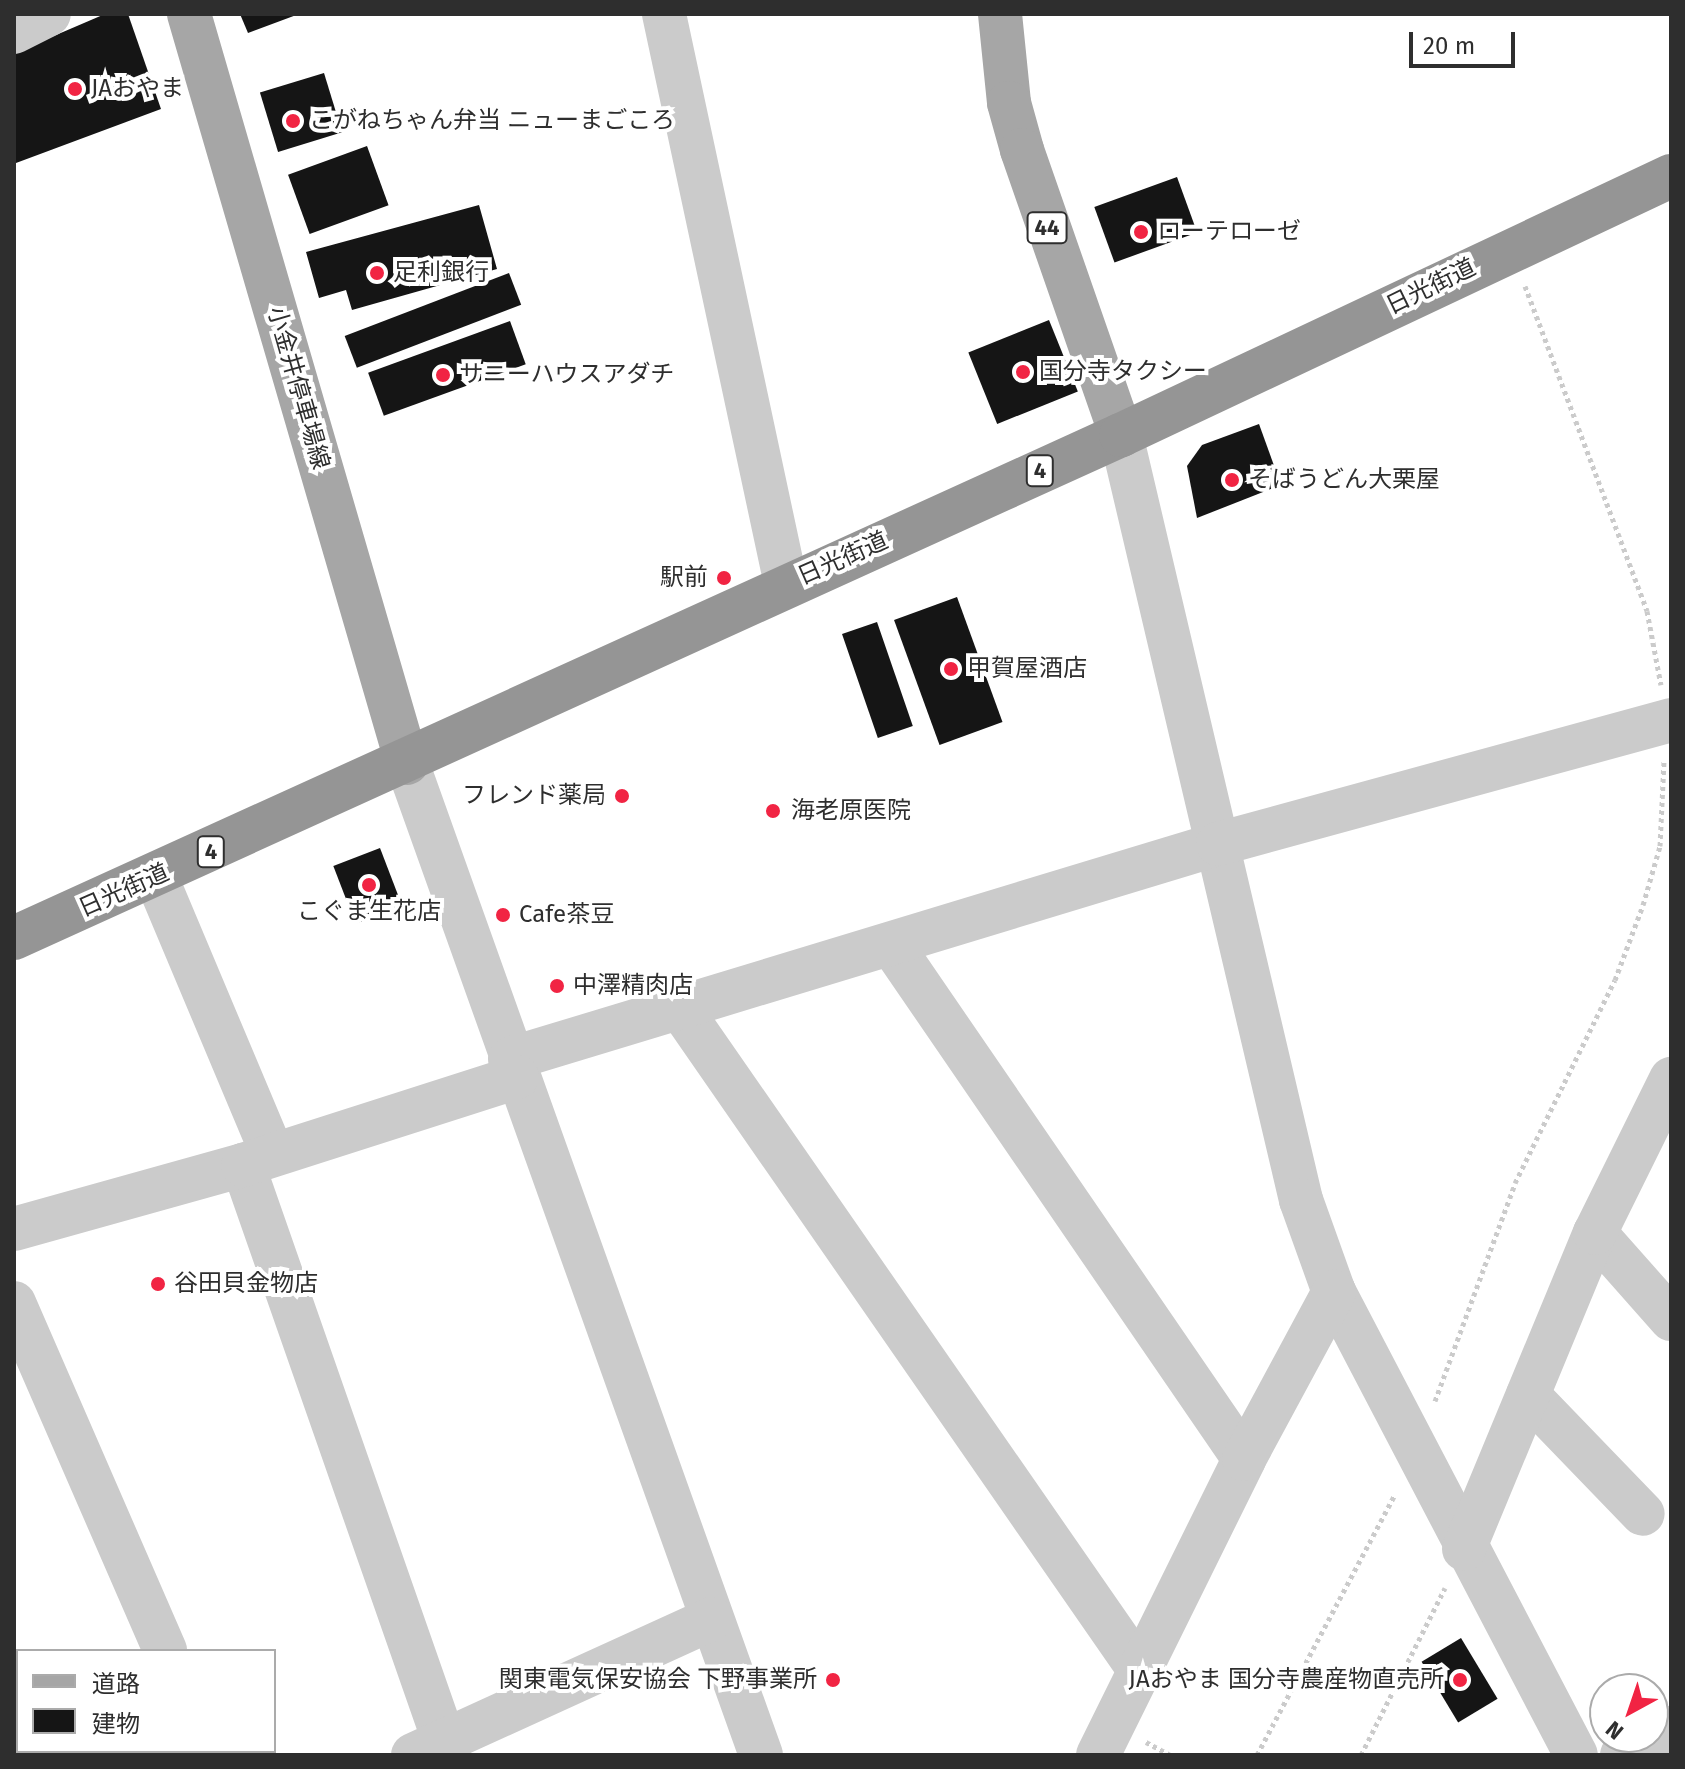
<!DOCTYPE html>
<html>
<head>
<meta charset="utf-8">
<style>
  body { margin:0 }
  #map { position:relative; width:1685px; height:1769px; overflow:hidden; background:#fff; font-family:"Fira Sans","Noto Sans JP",sans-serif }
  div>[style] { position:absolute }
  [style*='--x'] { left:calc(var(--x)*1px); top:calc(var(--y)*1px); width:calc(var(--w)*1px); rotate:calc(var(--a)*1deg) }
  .building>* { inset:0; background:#151515; transform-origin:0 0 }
  .path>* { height:5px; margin-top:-2.5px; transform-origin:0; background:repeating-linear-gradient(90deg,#cbcbcb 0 4px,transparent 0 8px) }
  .minor>* { height:44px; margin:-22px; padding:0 22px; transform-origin:22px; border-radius:22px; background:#cbcbcb }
  .major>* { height:44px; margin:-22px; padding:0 22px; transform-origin:22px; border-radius:22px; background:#a6a6a6 }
  .highway>* { height:44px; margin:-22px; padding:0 22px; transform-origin:22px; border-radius:22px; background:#959595 }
  .dots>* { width:22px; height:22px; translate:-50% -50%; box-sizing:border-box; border:4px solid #fff; border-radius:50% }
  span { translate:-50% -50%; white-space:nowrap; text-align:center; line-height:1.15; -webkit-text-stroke:8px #fff; paint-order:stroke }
  .shield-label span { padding:2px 6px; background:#fff; border:2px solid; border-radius:6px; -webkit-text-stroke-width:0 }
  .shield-label { font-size:22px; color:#2e2e2e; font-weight:700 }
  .poi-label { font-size:24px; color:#2e2e2e }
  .left { translate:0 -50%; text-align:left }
  .right { translate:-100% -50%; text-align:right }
  .street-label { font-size:24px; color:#2e2e2e }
  .frame { position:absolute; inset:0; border:16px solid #2e2e2e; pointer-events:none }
  .legend { position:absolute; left:16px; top:1649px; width:260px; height:104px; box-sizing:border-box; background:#fff; border:2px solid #ababab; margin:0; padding:10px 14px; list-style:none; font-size:24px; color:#2e2e2e }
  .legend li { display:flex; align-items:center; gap:16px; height:40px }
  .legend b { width:40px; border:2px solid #ababab }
  .north { position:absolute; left:1589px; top:1673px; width:80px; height:80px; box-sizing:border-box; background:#fff; border:2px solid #ababab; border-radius:50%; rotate:220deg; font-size:22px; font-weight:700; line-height:32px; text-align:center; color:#2e2e2e }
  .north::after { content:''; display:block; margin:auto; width:28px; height:36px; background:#f12443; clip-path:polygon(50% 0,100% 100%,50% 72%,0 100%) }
  .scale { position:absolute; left:1409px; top:32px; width:106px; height:36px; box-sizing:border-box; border:4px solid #2e2e2e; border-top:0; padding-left:10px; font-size:24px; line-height:28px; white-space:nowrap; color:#2e2e2e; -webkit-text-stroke:6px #fff; paint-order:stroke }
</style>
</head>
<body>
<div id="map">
  <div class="building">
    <i style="clip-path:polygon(105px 14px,128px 14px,161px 109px,16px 163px,14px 53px)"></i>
    <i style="clip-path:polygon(240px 14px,299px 14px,248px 33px)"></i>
    <i style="left:324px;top:73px;width:62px;height:67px;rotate:73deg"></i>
    <i style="left:367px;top:146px;width:63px;height:84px;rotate:70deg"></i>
    <i style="left:1177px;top:177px;width:59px;height:88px;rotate:70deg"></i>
    <i style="clip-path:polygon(479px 205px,497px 269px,352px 310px,346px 290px,319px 298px,306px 252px)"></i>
    <i style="left:509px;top:273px;width:34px;height:176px;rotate:69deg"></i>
    <i style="left:1049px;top:320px;width:77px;height:87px;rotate:68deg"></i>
    <i style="left:510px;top:321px;width:46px;height:151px;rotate:70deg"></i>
    <i style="clip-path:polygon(1259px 424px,1281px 485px,1197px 518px,1187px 466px,1202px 445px)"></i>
    <i style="left:957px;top:597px;width:133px;height:67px;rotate:70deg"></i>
    <i style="left:877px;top:622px;width:110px;height:37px;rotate:71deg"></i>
    <i style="left:380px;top:848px;width:62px;height:50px;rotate:69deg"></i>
    <i style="left:1461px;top:1638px;width:71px;height:46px;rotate:59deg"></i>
  </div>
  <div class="path">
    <i style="--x:1525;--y:286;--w:347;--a:69.4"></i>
    <i style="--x:1647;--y:611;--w:75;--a:79.3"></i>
    <i style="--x:1435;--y:1401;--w:232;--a:-69.8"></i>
    <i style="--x:1515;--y:1183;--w:226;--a:-63.8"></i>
    <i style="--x:1615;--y:980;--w:80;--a:-69.5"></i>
    <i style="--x:1643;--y:905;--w:61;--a:-73.9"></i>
    <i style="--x:1660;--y:846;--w:86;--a:-87.3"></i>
    <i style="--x:1146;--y:1742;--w:27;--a:28"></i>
    <i style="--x:1257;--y:1755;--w:295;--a:-62.1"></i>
    <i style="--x:1361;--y:1755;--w:187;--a:-63.3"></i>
  </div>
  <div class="minor">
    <i style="--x:664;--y:14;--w:583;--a:77.92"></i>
    <i style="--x:14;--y:32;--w:39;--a:-27"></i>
    <i style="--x:1121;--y:435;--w:786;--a:76.76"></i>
    <i style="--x:1301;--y:1200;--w:98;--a:70.3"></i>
    <i style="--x:1334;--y:1292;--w:522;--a:62.4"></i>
    <i style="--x:407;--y:763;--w:1053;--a:70.36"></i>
    <i style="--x:156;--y:877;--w:299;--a:67.2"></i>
    <i style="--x:891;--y:944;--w:624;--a:55.57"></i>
    <i style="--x:680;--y:1008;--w:803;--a:55.24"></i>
    <i style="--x:510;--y:1059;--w:740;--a:-16.89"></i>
    <i style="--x:1218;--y:844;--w:470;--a:-15.3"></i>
    <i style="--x:243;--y:1165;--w:625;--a:70.75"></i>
    <i style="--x:14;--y:1229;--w:238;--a:-15.6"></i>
    <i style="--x:243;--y:1165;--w:288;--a:-17.8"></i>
    <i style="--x:1595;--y:1233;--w:115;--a:48.5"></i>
    <i style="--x:14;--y:1303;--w:379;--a:66.5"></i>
    <i style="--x:1528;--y:1395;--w:165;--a:46"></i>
    <i style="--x:1464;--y:1549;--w:342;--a:-67.5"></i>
    <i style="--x:1595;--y:1233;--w:172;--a:-63.7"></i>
    <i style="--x:209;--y:1751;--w:4;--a:63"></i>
    <i style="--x:413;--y:1755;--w:328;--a:-24.5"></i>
    <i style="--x:1098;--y:1755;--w:330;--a:-63.7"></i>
    <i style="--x:1244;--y:1459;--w:190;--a:-61.7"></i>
    <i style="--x:1622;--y:1755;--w:56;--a:-28.9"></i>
  </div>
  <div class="major">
    <i style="--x:189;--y:14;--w:780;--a:73.77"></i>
    <i style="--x:1000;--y:14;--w:89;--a:84.2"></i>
    <i style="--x:1009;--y:103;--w:49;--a:74.5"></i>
    <i style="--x:1022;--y:150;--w:302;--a:70.8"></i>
  </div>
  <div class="highway">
    <i style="--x:14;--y:938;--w:1216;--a:-24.44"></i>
    <i style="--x:1121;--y:435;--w:608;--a:-25.22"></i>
  </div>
  <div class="dots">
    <i style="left:75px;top:89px;background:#f12443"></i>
    <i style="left:293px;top:121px;background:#f12443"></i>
    <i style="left:1141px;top:232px;background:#f12443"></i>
    <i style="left:377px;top:273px;background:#f12443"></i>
    <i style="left:1023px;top:372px;background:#f12443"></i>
    <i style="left:443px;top:375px;background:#f12443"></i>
    <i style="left:1232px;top:480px;background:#f12443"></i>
    <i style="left:724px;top:578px;background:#f12443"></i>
    <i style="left:951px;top:669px;background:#f12443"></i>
    <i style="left:622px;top:796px;background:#f12443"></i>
    <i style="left:773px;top:811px;background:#f12443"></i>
    <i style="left:369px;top:885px;background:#f12443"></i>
    <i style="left:503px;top:915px;background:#f12443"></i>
    <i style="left:557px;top:986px;background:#f12443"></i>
    <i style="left:158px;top:1284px;background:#f12443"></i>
    <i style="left:833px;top:1680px;background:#f12443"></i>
    <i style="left:1460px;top:1680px;background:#f12443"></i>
  </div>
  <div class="shield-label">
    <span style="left:1047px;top:228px">44</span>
    <span style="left:1040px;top:471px">4</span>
    <span style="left:211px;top:852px">4</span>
  </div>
  <div class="poi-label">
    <span class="left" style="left:91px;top:89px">JAおやま</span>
    <span class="left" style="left:309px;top:121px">こがねちゃん弁当 ニューまごころ</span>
    <span class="left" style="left:1157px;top:232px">ローテローゼ</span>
    <span class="left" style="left:393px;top:273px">足利銀行</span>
    <span class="left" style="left:1039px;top:372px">国分寺タクシー</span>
    <span class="left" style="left:459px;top:375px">サニーハウスアダチ</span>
    <span class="left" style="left:1248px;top:480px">そばうどん大栗屋</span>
    <span class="right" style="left:708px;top:578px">駅前</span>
    <span class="left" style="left:967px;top:669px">甲賀屋酒店</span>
    <span class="right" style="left:606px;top:796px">フレンド薬局</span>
    <span class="left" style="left:791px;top:811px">海老原医院</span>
    <span style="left:369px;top:912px">こぐま生花店</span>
    <span class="left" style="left:519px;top:915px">Cafe茶豆</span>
    <span class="left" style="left:573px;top:986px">中澤精肉店</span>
    <span class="left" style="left:174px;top:1284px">谷田貝金物店</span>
    <span class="right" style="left:817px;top:1680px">関東電気保安協会 下野事業所</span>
    <span class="right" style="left:1444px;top:1680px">JAおやま 国分寺農産物直売所</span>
  </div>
  <div class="street-label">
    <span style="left:1431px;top:287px;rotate:-26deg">日光街道</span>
    <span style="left:298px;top:388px;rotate:74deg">小金井停車場線</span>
    <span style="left:843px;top:559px;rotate:-24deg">日光街道</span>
    <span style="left:124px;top:891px;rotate:-24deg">日光街道</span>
  </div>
  <div class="frame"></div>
  <ul class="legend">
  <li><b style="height:10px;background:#a6a6a6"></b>道路</li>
  <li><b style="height:22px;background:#151515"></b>建物</li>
  </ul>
  <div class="north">N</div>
  <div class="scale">20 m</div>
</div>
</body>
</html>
